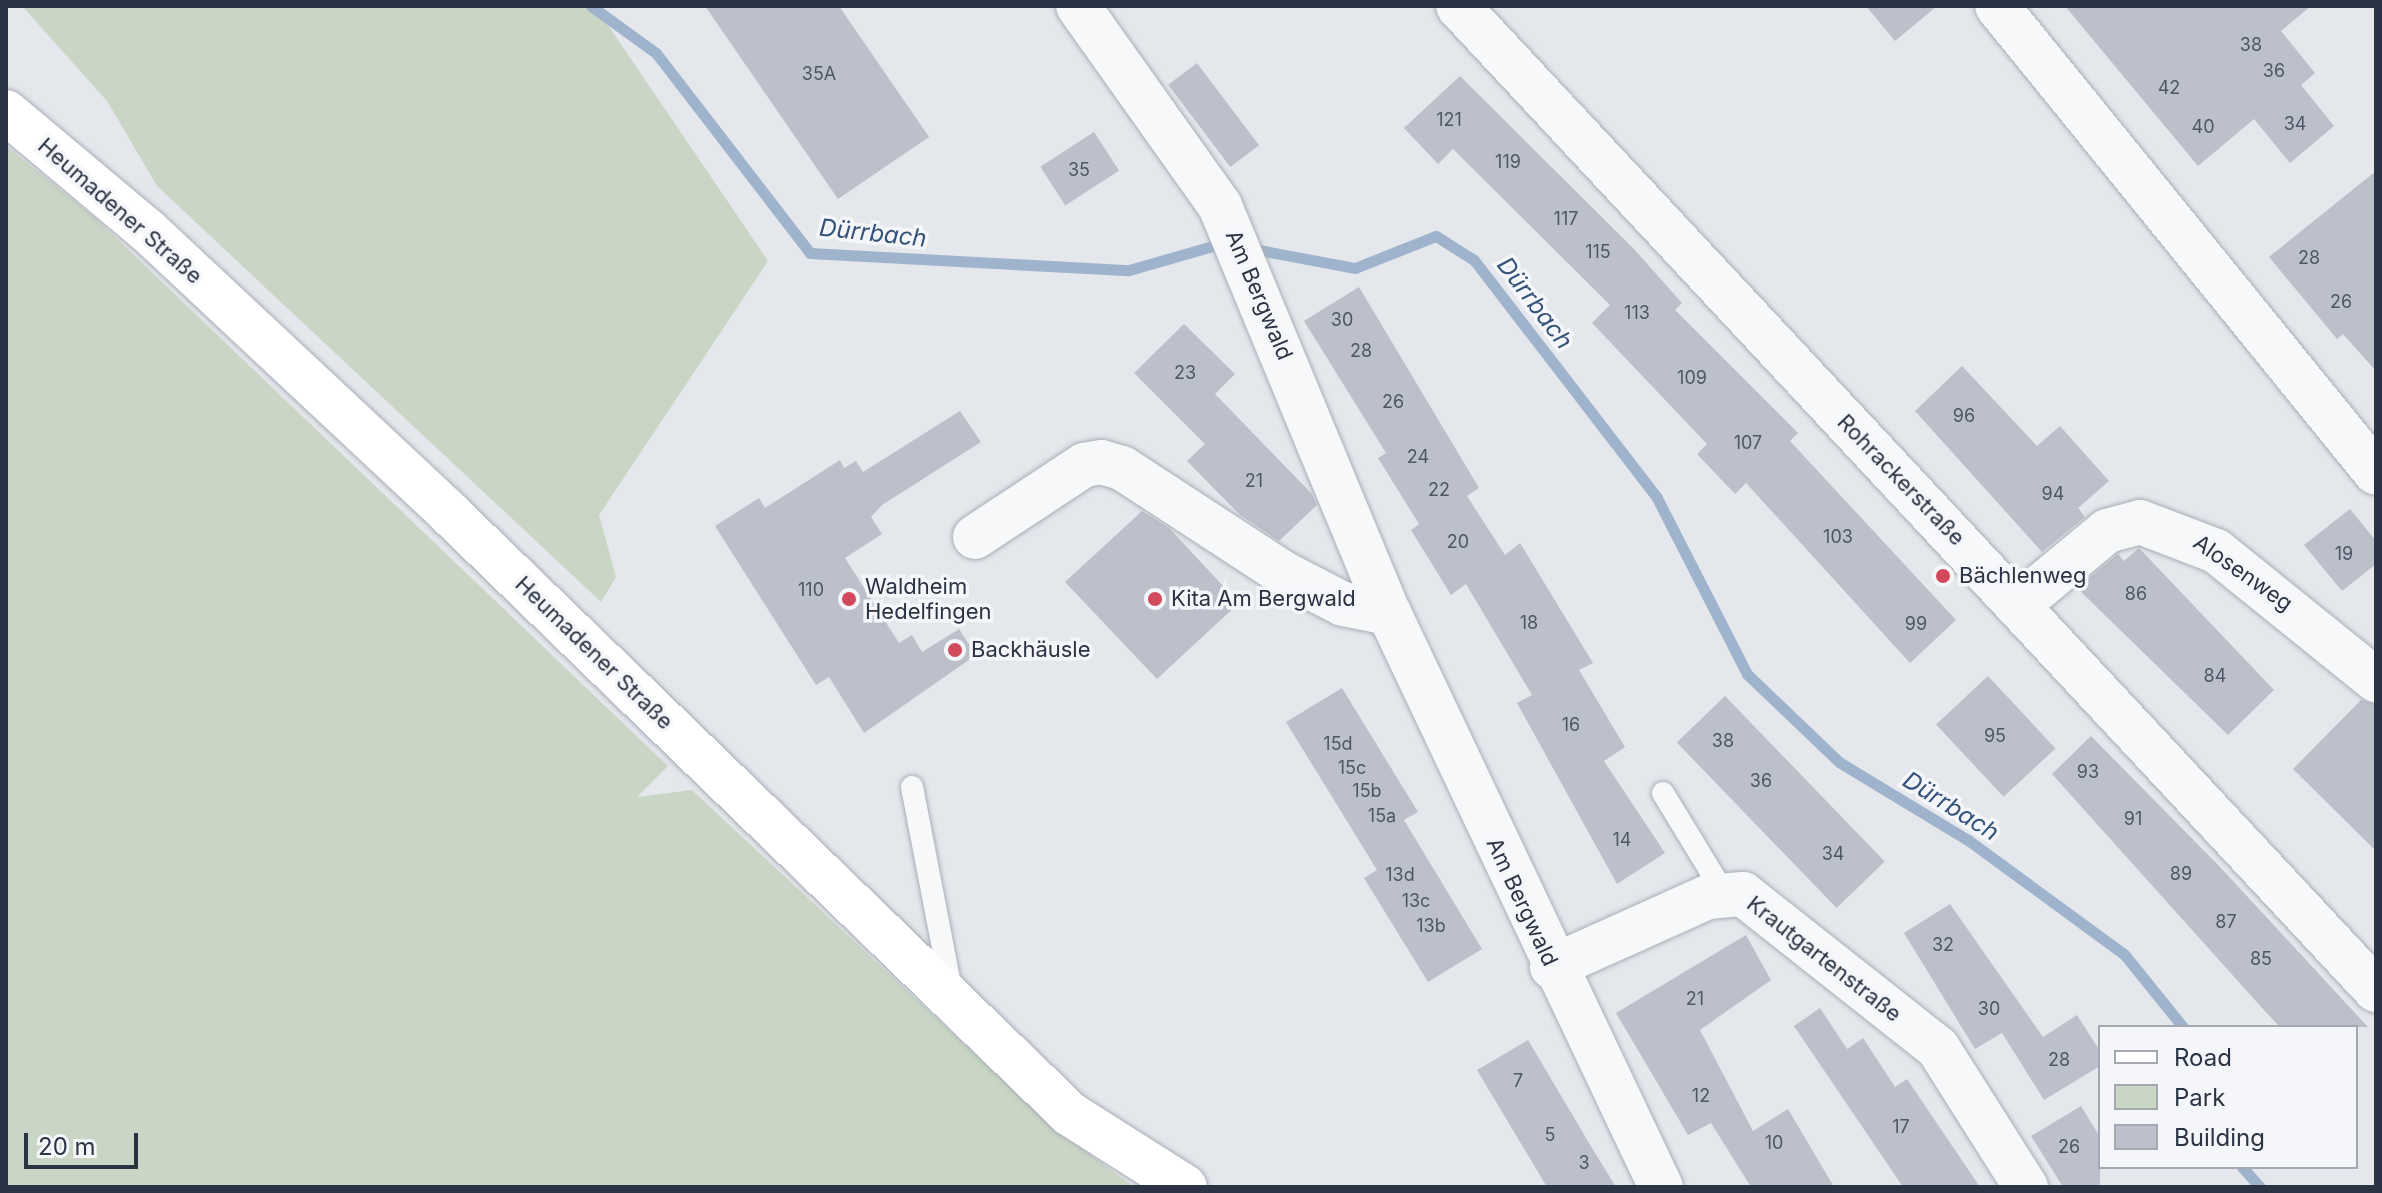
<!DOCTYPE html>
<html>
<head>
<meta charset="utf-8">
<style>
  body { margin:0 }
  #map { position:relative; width:2382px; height:1193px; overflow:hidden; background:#e4e7ec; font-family:Inter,sans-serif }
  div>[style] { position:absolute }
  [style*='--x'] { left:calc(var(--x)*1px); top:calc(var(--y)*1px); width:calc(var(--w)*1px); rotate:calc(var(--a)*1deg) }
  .green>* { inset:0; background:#c9d6c5 }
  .stream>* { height:11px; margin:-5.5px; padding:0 5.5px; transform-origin:5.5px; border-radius:5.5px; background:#9fb4cc }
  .building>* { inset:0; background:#bbc0ca; transform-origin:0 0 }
  .roads { filter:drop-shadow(0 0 2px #a9aeb7) drop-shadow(0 0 2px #a9aeb7) }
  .service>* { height:22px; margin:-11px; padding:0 11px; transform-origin:11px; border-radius:11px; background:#f7f8fa }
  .minor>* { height:44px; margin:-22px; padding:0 22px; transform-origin:22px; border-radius:22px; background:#f7f8fa }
  .tertiary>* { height:44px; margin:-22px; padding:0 22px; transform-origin:22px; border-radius:22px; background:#f7f8fa }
  .secondary>* { height:44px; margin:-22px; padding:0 22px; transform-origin:22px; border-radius:22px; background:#fff }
  .dots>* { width:22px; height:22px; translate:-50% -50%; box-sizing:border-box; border:4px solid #f4f6f9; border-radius:50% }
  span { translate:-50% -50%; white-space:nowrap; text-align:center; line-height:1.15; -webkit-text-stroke:7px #f4f6f9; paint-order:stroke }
  .number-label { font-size:18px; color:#4f5766 }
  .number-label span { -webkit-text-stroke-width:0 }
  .street-label { font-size:22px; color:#2b3445 }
  .poi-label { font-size:22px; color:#2b3445 }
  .left { translate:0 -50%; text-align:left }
  .water-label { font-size:24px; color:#34527a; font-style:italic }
  .frame { position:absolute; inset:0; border:8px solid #2b3445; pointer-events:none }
  .legend { position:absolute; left:2098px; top:1025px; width:260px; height:144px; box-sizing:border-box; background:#f4f6f9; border:2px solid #a4a8b1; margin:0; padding:10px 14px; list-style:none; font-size:24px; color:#2b3445 }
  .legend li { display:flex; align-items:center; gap:16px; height:40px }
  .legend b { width:40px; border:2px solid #a4a8b1 }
  .scale { position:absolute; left:24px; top:1133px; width:114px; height:36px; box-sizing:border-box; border:4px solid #2b3445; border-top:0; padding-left:10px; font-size:24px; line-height:28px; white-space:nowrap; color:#2b3445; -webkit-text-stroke:6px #f4f6f9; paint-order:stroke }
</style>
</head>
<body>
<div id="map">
  <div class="green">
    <i style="clip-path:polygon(22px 6px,595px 6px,768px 261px,599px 515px,616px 577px,601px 602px,157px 186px,107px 101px)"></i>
    <i style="clip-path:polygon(6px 146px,93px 216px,668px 766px,637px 797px,692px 790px,1054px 1128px,1134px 1187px,6px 1187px)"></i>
  </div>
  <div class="stream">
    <i style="--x:591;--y:6;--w:80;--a:35.9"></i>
    <i style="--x:656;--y:53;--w:252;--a:52.4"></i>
    <i style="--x:810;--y:253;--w:319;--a:3.1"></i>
    <i style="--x:1129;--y:270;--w:98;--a:-16"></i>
    <i style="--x:1248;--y:248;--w:109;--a:10.6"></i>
    <i style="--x:1355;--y:268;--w:87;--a:-21.6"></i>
    <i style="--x:1436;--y:236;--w:45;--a:32.3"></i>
    <i style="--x:1474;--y:260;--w:300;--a:52.4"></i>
    <i style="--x:1657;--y:498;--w:198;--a:62.9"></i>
    <i style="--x:1747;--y:674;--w:127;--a:43.7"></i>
    <i style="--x:1839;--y:762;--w:151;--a:31.2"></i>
    <i style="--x:1968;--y:840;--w:193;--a:36.2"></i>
    <i style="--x:2124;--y:954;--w:94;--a:51.1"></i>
    <i style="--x:2242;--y:1167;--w:27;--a:48"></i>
  </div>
  <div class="building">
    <i style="clip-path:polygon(705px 6px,839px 6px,929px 137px,838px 199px)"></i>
    <i style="clip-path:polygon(1866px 6px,1937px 6px,1895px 41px)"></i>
    <i style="clip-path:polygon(2065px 6px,2311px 6px,2281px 31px,2315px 73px,2301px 85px,2334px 126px,2290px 163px,2254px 119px,2198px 166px)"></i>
    <i style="left:1197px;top:63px;width:103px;height:36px;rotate:53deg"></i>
    <i style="clip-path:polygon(1460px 76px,1634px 249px,1682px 303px,1675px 310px,1798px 433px,1790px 441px,1956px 620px,1910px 663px,1746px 483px,1735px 494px,1697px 454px,1707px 444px,1592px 323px,1610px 305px,1453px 149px,1438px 164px,1404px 128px)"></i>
    <i style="left:1094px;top:132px;width:46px;height:64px;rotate:57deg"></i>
    <i style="clip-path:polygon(2376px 171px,2376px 371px,2343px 334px,2337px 339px,2269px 257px)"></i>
    <i style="clip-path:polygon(1359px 287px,1479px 488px,1467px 496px,1505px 555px,1520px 543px,1593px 663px,1579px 670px,1625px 747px,1604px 761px,1665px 853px,1617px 884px,1517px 703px,1532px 695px,1466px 584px,1451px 595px,1411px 530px,1419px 524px,1378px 458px,1386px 453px,1304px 321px)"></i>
    <i style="clip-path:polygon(1184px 324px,1235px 374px,1215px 394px,1312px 494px,1317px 505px,1279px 541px,1240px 515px,1187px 461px,1205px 444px,1134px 373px)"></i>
    <i style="clip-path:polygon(1962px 366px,2037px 446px,2060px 426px,2109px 481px,2078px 508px,2085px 517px,2042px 552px,1915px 411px)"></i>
    <i style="clip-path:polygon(960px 411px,981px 442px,882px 505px,871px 517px,882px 534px,845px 558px,899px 643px,912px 635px,922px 652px,959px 629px,976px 655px,864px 733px,829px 677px,816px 685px,715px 526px,759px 498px,765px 508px,840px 460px,844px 468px,856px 461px,863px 472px)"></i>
    <i style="clip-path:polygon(2350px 509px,2376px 541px,2376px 564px,2342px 591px,2304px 545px)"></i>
    <i style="clip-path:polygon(1142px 511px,1169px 528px,1239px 603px,1157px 679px,1065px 582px)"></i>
    <i style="clip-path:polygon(2139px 548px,2274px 690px,2228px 735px,2077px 588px,2118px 554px,2124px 561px)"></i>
    <i style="left:1988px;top:676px;width:99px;height:71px;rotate:47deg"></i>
    <i style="clip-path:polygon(1342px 688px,1418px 812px,1404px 820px,1482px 949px,1428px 982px,1364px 878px,1377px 870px,1286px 722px)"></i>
    <i style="left:1725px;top:696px;width:230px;height:67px;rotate:46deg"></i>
    <i style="clip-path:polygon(2361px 700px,2376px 704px,2376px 851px,2293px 769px)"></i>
    <i style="clip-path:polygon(2091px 736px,2221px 868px,2368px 1027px,2280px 1027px,2263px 1009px,2052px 774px)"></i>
    <i style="clip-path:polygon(1950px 904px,2043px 1037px,2077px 1015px,2100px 1051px,2100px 1066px,2044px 1100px,2002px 1033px,1975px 1049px,1904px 933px)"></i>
    <i style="clip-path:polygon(1746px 935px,1771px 980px,1700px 1030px,1753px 1131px,1788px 1109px,1834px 1187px,1751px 1187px,1711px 1123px,1688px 1135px,1616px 1013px)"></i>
    <i style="clip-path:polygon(1820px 1008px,1847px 1049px,1863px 1038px,1895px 1087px,1907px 1079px,1980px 1187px,1903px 1187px,1794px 1026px)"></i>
    <i style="clip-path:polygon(1528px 1040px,1592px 1148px,1616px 1187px,1547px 1187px,1477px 1070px)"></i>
    <i style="clip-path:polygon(2081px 1106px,2100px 1137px,2100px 1187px,2063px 1187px,2031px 1136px)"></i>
  </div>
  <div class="roads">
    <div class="service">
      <i style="--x:912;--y:787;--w:207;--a:79.1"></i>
      <i style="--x:1663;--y:793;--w:119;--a:58.7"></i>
    </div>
    <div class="minor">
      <i style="--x:1078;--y:6;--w:245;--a:54.6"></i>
      <i style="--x:1220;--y:206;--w:441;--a:67.5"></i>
      <i style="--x:1389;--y:613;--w:635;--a:64.65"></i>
      <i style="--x:1997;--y:6;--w:601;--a:50.94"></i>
      <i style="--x:975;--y:537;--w:131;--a:-33.4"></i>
      <i style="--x:1084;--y:465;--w:17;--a:-10"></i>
      <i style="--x:1101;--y:462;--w:22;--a:16"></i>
      <i style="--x:1122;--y:468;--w:192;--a:33.1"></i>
      <i style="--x:1283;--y:573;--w:68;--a:27.3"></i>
      <i style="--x:1343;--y:604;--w:47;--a:11.1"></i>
      <i style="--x:2018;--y:605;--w:116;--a:-39.7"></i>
      <i style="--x:2107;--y:531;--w:34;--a:-15"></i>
      <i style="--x:2140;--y:522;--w:81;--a:20.9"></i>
      <i style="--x:2216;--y:551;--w:206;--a:38.9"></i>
      <i style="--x:1552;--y:967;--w:171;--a:-24.2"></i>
      <i style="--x:1708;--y:897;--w:35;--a:-5"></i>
      <i style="--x:1743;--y:894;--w:248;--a:38.3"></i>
      <i style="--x:1938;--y:1048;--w:165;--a:57.7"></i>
    </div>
    <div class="tertiary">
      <i style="--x:1458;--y:6;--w:1346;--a:46.99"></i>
    </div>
    <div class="secondary">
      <i style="--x:6;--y:112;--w:185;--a:40"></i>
      <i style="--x:148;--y:231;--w:415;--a:43.1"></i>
      <i style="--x:451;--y:515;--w:861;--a:44.06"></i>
      <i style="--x:1070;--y:1114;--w:136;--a:32.4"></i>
    </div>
  </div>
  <div class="dots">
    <i style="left:1943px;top:576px;background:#d1495b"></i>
    <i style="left:849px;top:599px;background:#d1495b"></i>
    <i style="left:1155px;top:599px;background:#d1495b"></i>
    <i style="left:955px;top:650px;background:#d1495b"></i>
  </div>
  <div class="number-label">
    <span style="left:2251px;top:45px">38</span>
    <span style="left:2274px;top:71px">36</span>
    <span style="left:819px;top:74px">35A</span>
    <span style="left:2169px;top:88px">42</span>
    <span style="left:1449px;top:120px">121</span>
    <span style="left:2295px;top:124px">34</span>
    <span style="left:2203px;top:127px">40</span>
    <span style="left:1508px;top:162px">119</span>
    <span style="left:1079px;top:170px">35</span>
    <span style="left:1566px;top:219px">117</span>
    <span style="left:1598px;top:252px">115</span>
    <span style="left:2309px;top:258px">28</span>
    <span style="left:2341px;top:302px">26</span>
    <span style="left:1637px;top:313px">113</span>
    <span style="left:1342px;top:320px">30</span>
    <span style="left:1361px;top:351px">28</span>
    <span style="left:1185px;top:373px">23</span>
    <span style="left:1692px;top:378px">109</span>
    <span style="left:1393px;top:402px">26</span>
    <span style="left:1964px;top:416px">96</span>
    <span style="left:1748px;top:443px">107</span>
    <span style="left:1418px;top:457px">24</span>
    <span style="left:1254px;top:481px">21</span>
    <span style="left:1439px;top:490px">22</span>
    <span style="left:2053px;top:494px">94</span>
    <span style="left:1838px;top:537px">103</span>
    <span style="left:1458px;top:542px">20</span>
    <span style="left:2344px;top:554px">19</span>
    <span style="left:811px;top:590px">110</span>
    <span style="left:2136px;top:594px">86</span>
    <span style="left:1529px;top:623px">18</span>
    <span style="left:1916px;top:624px">99</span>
    <span style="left:2215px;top:676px">84</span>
    <span style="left:1571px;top:725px">16</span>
    <span style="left:1995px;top:736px">95</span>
    <span style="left:1723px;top:741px">38</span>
    <span style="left:1338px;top:744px">15d</span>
    <span style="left:1352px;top:768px">15c</span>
    <span style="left:2088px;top:772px">93</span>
    <span style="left:1761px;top:781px">36</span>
    <span style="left:1367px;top:791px">15b</span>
    <span style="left:1382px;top:816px">15a</span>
    <span style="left:2133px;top:819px">91</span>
    <span style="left:1622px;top:840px">14</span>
    <span style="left:1833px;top:854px">34</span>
    <span style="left:2181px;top:874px">89</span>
    <span style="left:1400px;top:875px">13d</span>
    <span style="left:1416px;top:901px">13c</span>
    <span style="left:2226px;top:922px">87</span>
    <span style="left:1431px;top:926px">13b</span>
    <span style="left:1943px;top:945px">32</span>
    <span style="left:2261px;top:959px">85</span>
    <span style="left:1695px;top:999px">21</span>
    <span style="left:1989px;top:1009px">30</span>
    <span style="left:2059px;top:1060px">28</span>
    <span style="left:1518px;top:1081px">7</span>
    <span style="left:1701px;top:1096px">12</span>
    <span style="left:1901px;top:1127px">17</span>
    <span style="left:1550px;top:1135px">5</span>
    <span style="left:1774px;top:1143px">10</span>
    <span style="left:2069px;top:1147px">26</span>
    <span style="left:1584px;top:1163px">3</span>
  </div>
  <div class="street-label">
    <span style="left:120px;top:211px;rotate:41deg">Heumadener Straße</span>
    <span style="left:1259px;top:295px;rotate:67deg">Am Bergwald</span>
    <span style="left:1901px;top:480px;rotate:46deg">Rohrackerstraße</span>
    <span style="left:2243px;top:573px;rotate:35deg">Alosenweg</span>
    <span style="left:594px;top:653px;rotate:44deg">Heumadener Straße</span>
    <span style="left:1522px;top:902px;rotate:65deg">Am Bergwald</span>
    <span style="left:1824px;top:959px;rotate:38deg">Krautgartenstraße</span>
  </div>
  <div class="poi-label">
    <span class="left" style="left:1959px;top:576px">Bächlenweg</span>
    <span class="left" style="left:865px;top:599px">Waldheim<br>Hedelfingen</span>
    <span class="left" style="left:1171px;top:599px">Kita Am Bergwald</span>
    <span class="left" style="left:971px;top:650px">Backhäusle</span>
  </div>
  <div class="water-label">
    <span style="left:873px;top:233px;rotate:6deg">Dürrbach</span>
    <span style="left:1535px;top:303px;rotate:53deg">Dürrbach</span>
    <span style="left:1951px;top:806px;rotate:32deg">Dürrbach</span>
  </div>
  <div class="frame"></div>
  <ul class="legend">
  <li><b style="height:10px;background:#fff"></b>Road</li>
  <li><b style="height:22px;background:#c9d6c5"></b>Park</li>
  <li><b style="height:22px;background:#bbc0ca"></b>Building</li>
  </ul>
  <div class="scale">20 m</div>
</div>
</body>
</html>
